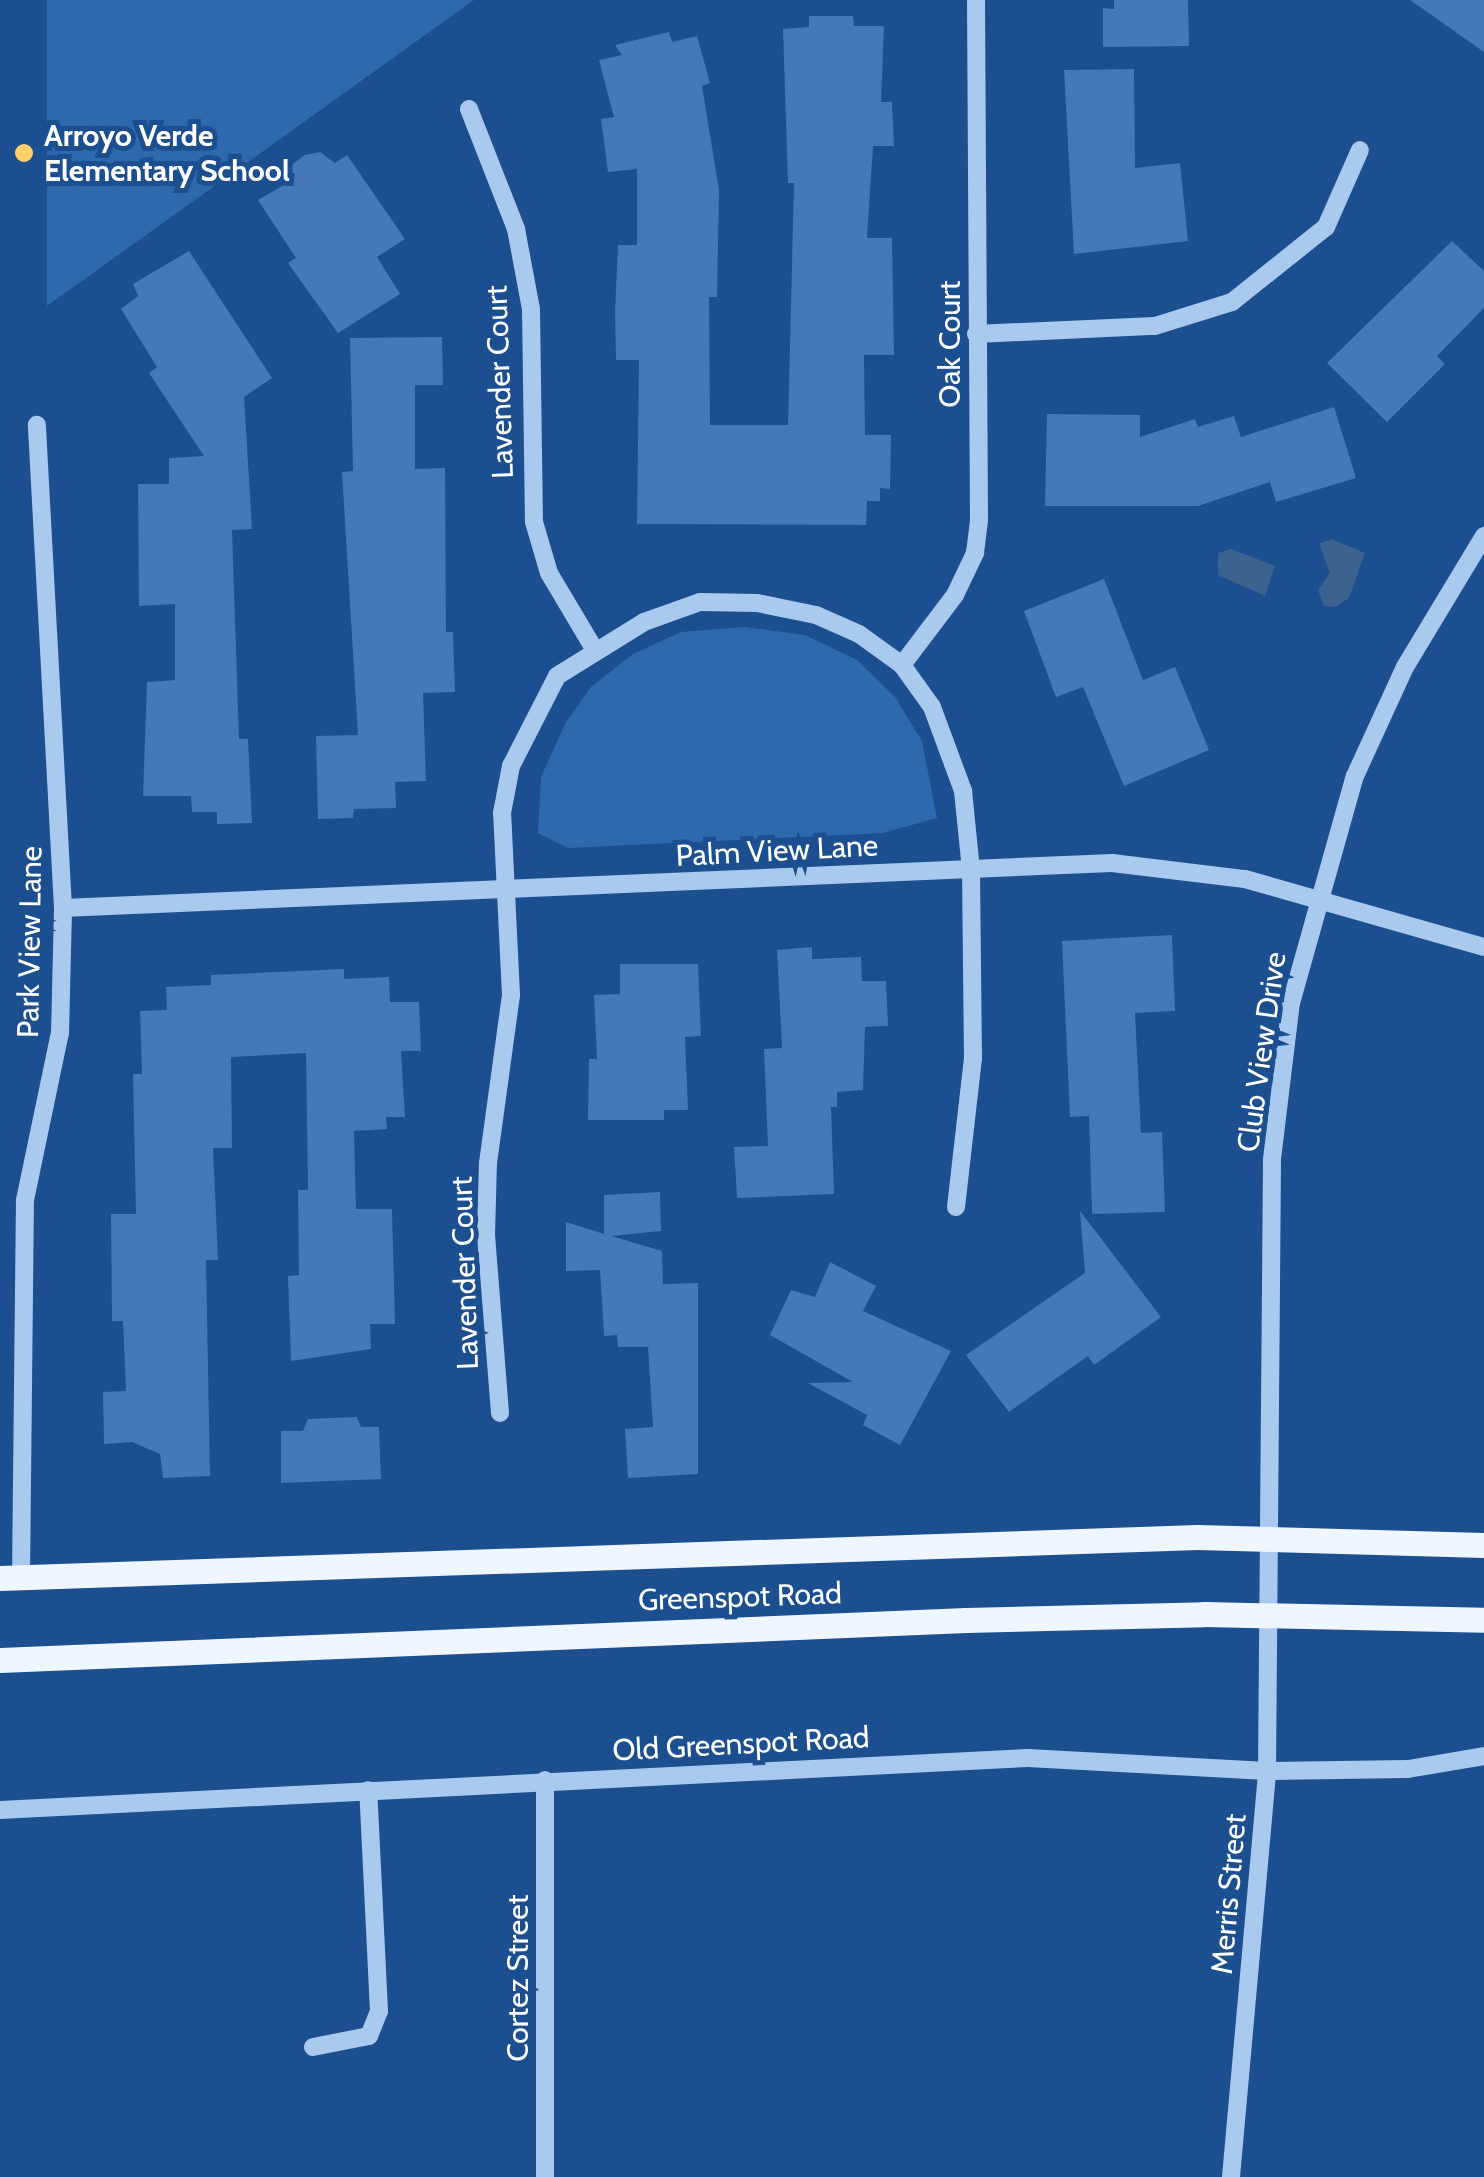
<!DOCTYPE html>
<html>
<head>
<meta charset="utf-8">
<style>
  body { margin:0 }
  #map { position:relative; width:1484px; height:2177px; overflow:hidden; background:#1b4f8f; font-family:Cabin,sans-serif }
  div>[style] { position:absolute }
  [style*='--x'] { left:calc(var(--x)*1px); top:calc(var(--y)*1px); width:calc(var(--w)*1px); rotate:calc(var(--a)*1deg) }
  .green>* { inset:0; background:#2e69ad }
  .water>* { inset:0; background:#3c6290 }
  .building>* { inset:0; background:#4478b7 }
  .minor>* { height:18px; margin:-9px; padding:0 9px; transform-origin:9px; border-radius:9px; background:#a9c9ee }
  .major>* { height:25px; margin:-12.5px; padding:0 12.5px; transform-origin:12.5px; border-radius:12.5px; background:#f0f6ff }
  .dots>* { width:28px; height:28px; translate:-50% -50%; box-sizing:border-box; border:5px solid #1b4f8f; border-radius:50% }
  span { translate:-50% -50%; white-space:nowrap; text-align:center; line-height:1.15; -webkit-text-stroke:10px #1b4f8f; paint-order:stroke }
  .poi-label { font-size:30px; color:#fff; font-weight:700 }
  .left { translate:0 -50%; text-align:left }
  .street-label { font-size:30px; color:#fff }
</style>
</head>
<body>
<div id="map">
  <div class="green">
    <i style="clip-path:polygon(47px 0,474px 0,47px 306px)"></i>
    <i style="clip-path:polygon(744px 627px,805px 635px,857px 660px,895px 697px,922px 741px,937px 818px,883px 833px,568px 848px,538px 833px,541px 777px,566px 722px,591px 687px,633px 654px,681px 632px)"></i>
  </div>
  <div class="water">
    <i style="clip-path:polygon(1332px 539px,1365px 553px,1349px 598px,1335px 607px,1324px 606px,1318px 590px,1330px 573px,1319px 544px)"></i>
    <i style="clip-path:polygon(1231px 549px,1275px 566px,1265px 596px,1218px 575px,1218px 553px)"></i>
  </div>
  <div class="building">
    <i style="clip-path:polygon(1114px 0,1188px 0,1189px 46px,1103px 47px,1103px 8px,1114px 9px)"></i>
    <i style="clip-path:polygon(1410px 0,1484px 0,1484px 52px)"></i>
    <i style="clip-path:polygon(809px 16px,853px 16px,854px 26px,884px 26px,881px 102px,892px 102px,894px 146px,873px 146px,867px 238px,892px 238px,894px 355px,864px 355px,865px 435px,891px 435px,890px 489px,880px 488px,880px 501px,867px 501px,866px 525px,637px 524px,639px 360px,616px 360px,615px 311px,618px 245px,637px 245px,637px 169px,608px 172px,601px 119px,614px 117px,599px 60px,622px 55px,615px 45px,669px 32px,672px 42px,697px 36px,710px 83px,702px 86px,719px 190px,717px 297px,709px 297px,710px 425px,788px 425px,794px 183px,788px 183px,783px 29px,809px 27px)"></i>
    <i style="clip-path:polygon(1134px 69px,1135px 168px,1180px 163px,1188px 241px,1074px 254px,1064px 70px)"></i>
    <i style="clip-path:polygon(320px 152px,335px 163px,347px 155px,405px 239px,377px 257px,400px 294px,338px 333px,288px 263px,296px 258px,258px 200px,284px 185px,278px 175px,305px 155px)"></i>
    <i style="clip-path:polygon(1452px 241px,1484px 271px,1484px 308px,1437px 356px,1445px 364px,1387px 422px,1327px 363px)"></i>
    <i style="clip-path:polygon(189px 251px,272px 378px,244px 397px,252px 529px,232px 530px,239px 739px,248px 739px,252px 823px,217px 824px,217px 812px,192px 812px,191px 796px,143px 796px,147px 682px,175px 680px,175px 604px,139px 606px,138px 484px,169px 484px,169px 458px,204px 456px,149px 373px,157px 367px,121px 309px,138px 296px,133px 284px)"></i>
    <i style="clip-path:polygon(442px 337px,443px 385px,415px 385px,415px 469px,445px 468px,446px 632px,453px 632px,455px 692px,423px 693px,426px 781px,395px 782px,396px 808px,354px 809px,353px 818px,318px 819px,316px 736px,358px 735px,342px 472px,353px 471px,350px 338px)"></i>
    <i style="clip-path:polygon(1334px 407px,1356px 478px,1276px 502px,1270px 482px,1198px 506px,1045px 506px,1047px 414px,1140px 415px,1140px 437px,1195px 419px,1198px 427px,1234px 416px,1241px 437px)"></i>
    <i style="clip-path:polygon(1104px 579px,1143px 680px,1175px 667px,1209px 750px,1124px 786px,1083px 687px,1056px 697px,1024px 611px)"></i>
    <i style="clip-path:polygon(1172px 935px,1175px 1011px,1135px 1013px,1141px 1133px,1162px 1132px,1165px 1212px,1092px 1214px,1089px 1116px,1070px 1117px,1062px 941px)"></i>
    <i style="clip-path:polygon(812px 947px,812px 959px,861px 957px,862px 981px,886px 981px,888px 1026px,865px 1027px,863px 1090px,837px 1092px,837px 1107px,831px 1107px,834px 1194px,737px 1198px,734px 1147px,768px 1146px,764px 1049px,782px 1048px,777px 950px)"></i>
    <i style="clip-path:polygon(620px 964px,698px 964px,701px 1036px,685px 1037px,688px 1110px,664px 1110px,664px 1120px,588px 1120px,589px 1059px,597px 1059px,594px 995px,620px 994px)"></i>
    <i style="clip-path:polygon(344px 969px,344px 979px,389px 977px,390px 1002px,419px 1002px,421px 1051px,401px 1051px,405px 1117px,386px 1117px,387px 1129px,354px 1131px,356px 1209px,392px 1209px,395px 1324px,370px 1324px,371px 1349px,291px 1361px,288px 1276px,299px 1275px,298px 1190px,308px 1190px,306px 1053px,231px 1057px,232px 1148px,213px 1148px,218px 1260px,206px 1260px,210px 1476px,163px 1478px,160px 1454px,132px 1442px,104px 1444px,103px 1392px,126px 1391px,123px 1321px,112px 1321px,111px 1214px,136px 1214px,133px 1074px,142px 1074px,140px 1011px,167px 1010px,166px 987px,211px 985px,211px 975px)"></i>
    <i style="clip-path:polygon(660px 1192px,661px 1231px,611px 1236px,662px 1251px,663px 1284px,698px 1283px,698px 1474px,628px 1478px,625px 1429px,653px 1427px,648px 1347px,618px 1347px,617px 1335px,604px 1336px,600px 1270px,566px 1271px,566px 1222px,604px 1234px,604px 1195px)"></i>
    <i style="clip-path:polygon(1080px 1211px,1161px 1317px,1094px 1365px,1088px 1356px,1009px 1412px,966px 1355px,1085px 1273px)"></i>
    <i style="clip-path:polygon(830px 1262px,876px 1286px,863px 1311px,951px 1351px,900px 1445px,863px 1425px,867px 1415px,808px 1383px,853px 1382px,770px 1335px,791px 1290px,815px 1297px)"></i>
    <i style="clip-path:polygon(357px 1417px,361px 1427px,379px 1427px,381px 1479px,281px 1483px,281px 1431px,303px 1431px,308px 1419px)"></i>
  </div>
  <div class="minor">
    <i style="--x:469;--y:109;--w:129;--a:68.6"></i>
    <i style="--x:516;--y:229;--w:81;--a:79.4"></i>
    <i style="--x:531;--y:309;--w:213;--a:89.2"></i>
    <i style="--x:534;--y:522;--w:53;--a:73.6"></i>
    <i style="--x:549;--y:573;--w:86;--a:59.3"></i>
    <i style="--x:976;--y:334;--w:179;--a:-2.6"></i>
    <i style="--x:1155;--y:326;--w:81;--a:-17.3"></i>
    <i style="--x:1232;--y:302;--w:120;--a:-38.6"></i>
    <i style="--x:1326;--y:227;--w:84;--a:-66.2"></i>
    <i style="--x:902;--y:665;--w:88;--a:-52.9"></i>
    <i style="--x:955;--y:595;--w:47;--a:-64.5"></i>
    <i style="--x:975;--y:553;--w:34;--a:-83"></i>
    <i style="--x:979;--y:519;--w:519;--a:-90.33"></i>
    <i style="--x:63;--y:908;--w:1050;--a:-2.46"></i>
    <i style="--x:1112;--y:863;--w:134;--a:6.9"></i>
    <i style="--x:1245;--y:879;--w:248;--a:15.9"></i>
    <i style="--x:500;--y:1413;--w:180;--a:-94.5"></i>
    <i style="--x:486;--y:1234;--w:71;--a:-88.4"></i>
    <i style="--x:488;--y:1163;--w:170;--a:-82.2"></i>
    <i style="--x:511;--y:995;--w:182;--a:-92.8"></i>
    <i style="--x:502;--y:813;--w:48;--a:-79.2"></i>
    <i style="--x:511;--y:766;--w:101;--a:-62.9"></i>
    <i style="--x:557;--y:676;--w:102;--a:-31.8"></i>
    <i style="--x:644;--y:622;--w:59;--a:-19.7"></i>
    <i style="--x:700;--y:602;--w:57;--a:1"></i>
    <i style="--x:757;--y:603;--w:60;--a:11.5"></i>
    <i style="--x:816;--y:615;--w:47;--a:23.8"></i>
    <i style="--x:859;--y:634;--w:53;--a:35.8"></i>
    <i style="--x:902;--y:665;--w:52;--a:54.5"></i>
    <i style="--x:932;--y:707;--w:90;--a:69.7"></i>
    <i style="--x:963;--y:791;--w:79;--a:84.2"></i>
    <i style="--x:971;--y:870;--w:188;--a:89.4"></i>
    <i style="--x:973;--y:1058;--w:150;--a:96.5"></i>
    <i style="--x:21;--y:1578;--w:378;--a:-89.4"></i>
    <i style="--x:25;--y:1200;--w:171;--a:-78.2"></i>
    <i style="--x:60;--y:1033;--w:125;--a:-88.6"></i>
    <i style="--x:63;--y:908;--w:484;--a:-93.1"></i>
    <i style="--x:545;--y:1780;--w:397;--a:90"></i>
    <i style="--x:0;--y:1810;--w:1029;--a:-2.9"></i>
    <i style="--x:1028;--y:1758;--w:239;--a:3.1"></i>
    <i style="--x:1267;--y:1771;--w:141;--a:-0.8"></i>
    <i style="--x:1408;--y:1769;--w:77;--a:-9.7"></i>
    <i style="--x:313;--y:2047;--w:57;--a:-11.1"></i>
    <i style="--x:369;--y:2036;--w:27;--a:-68"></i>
    <i style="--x:379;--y:2011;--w:221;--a:-92.8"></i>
    <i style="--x:1231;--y:2177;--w:408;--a:-84.9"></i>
    <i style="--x:1267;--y:1771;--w:612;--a:-89.53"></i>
    <i style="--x:1272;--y:1159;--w:157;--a:-83.1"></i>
    <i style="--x:1291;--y:1003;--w:236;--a:-74.3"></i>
    <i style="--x:1355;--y:776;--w:120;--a:-65.4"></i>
    <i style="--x:1405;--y:667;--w:153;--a:-58.9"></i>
  </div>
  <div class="major">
    <i style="--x:0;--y:1578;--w:1198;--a:-1.96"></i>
    <i style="--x:1197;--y:1537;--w:287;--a:1.6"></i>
    <i style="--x:0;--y:1660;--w:967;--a:-2.37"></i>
    <i style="--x:966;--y:1620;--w:238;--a:-1.4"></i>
    <i style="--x:1204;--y:1614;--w:280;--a:1.2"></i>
  </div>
  <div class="dots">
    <i style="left:24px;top:153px;background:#ffd166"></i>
  </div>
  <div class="poi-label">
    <span class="left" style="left:44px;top:153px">Arroyo Verde<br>Elementary School</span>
  </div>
  <div class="street-label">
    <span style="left:950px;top:344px;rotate:-90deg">Oak Court</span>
    <span style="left:500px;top:382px;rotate:-92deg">Lavender Court</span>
    <span style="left:777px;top:851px;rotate:-3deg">Palm View Lane</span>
    <span style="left:30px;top:942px;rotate:-89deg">Park View Lane</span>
    <span style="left:1262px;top:1052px;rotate:-82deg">Club View Drive</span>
    <span style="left:465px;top:1273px;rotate:-92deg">Lavender Court</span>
    <span style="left:740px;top:1597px;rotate:-2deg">Greenspot Road</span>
    <span style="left:741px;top:1744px;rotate:-3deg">Old Greenspot Road</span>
    <span style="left:1229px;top:1894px;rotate:-85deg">Merris Street</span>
    <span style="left:518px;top:1978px;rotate:-90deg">Cortez Street</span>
  </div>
</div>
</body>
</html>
